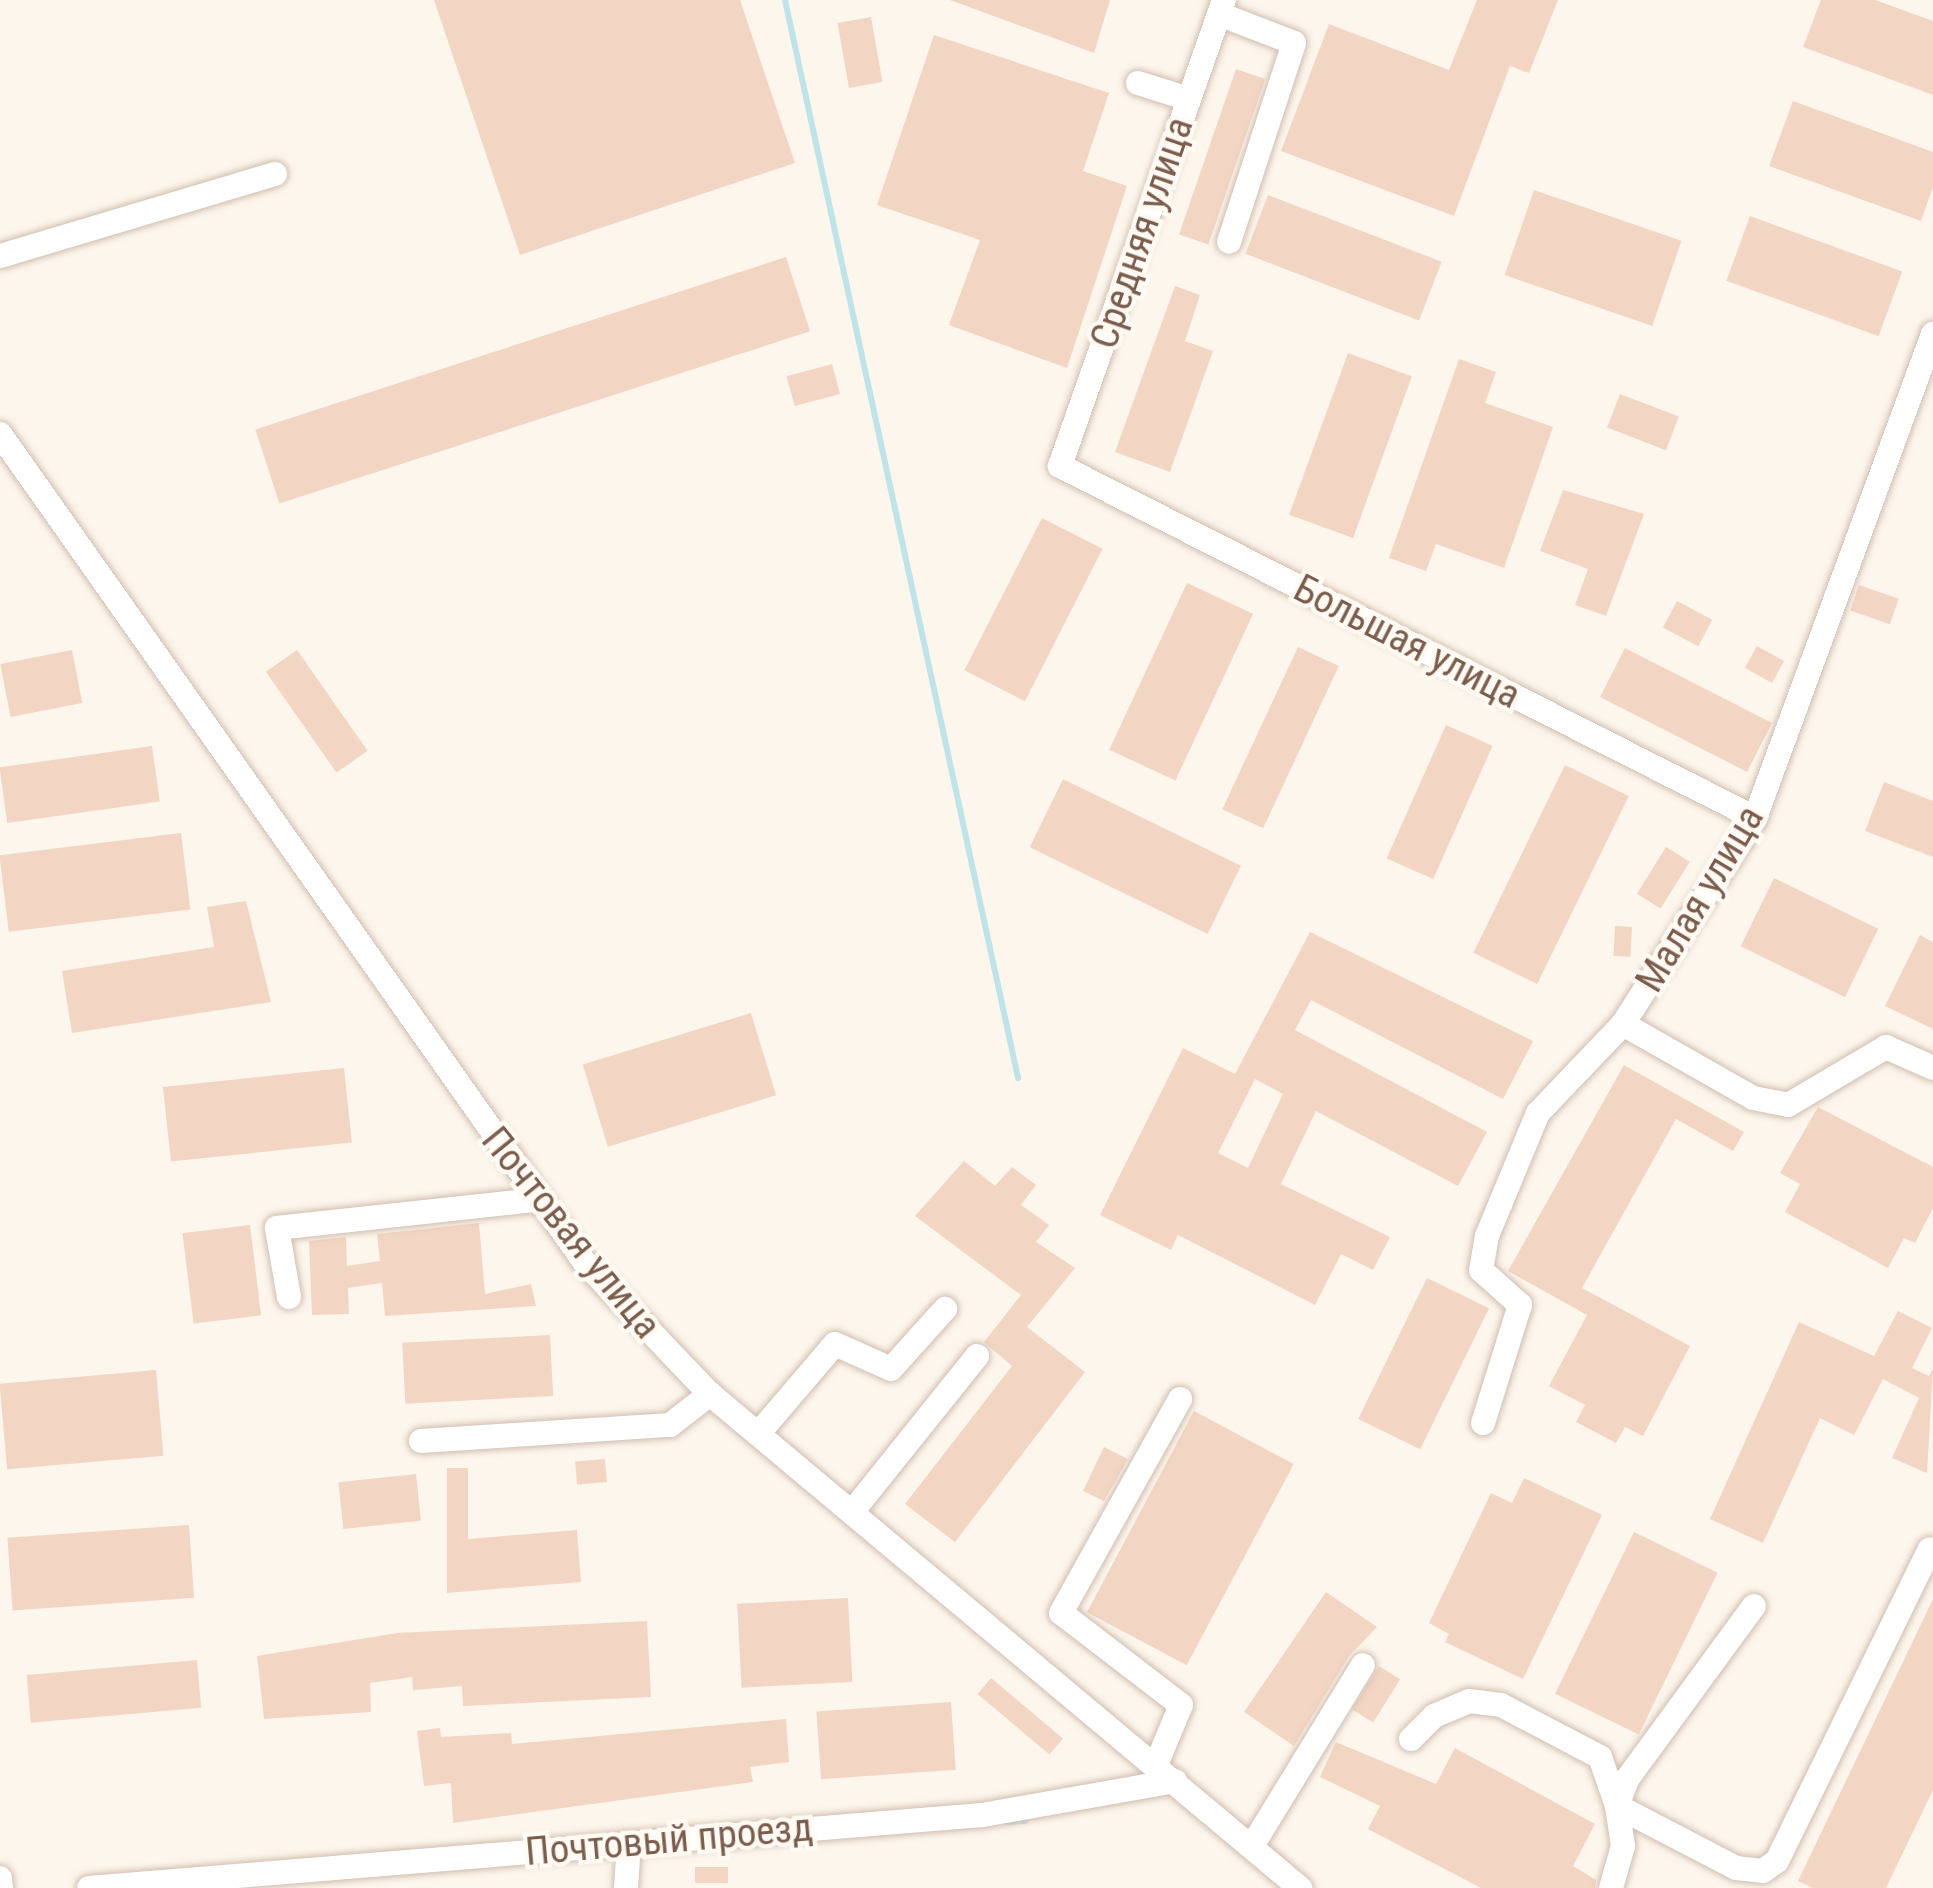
<!DOCTYPE html>
<html>
<head>
<meta charset="utf-8">
<style>
  body { margin:0 }
  #map { position:relative; width:1933px; height:1888px; overflow:hidden; background:#fdf6ec; font-family:"Roboto Condensed",sans-serif }
  div>[style] { position:absolute }
  [style*='--x'] { left:calc(var(--x)*1px); top:calc(var(--y)*1px); width:calc(var(--w)*1px); rotate:calc(var(--a)*1deg) }
  .stream>* { height:6px; margin:-3px; padding:0 3px; transform-origin:3px; border-radius:3px; background:#bfe3e8 }
  .building>* { inset:0; background:#f3d5c3; transform-origin:0 0 }
  .roads { filter:drop-shadow(0 0 3px #d1beb0) drop-shadow(0 0 3px #d1beb0) }
  .minor>* { height:24px; margin:-12px; padding:0 12px; transform-origin:12px; border-radius:12px; background:#fff }
  span { translate:-50% -50%; white-space:nowrap; text-align:center; line-height:1.15; -webkit-text-stroke:9px #fffaf3; paint-order:stroke }
  .street-label { font-size:39px; color:#7a5c4d }
</style>
</head>
<body>
<div id="map">
  <div class="stream">
    <i style="--x:785;--y:0;--w:1103;--a:77.8"></i>
    <i style="--x:1008;--y:1822;--w:17;--a:-3"></i>
  </div>
  <div class="building">
    <i style="clip-path:polygon(434px 0,740px 0,795px 163px,520px 255px)"></i>
    <i style="clip-path:polygon(950px 0,1110px 0,1094px 53px)"></i>
    <i style="clip-path:polygon(1477px 0,1558px 0,1529px 73px,1510px 66px,1454px 216px,1281px 151px,1329px 24px,1449px 70px)"></i>
    <i style="clip-path:polygon(1821px 0,1875px 0,1933px 21px,1933px 95px,1803px 47px)"></i>
    <i style="left:871px;top:17px;width:66px;height:34px;rotate:80deg"></i>
    <i style="clip-path:polygon(934px 35px,1109px 93px,1083px 171px,1127px 186px,1067px 368px,949px 325px,980px 240px,877px 205px)"></i>
    <i style="left:1236px;top:69px;width:31px;height:175px;rotate:19deg"></i>
    <i style="clip-path:polygon(1793px 101px,1933px 152px,1933px 187px,1921px 221px,1769px 166px)"></i>
    <i style="left:1534px;top:190px;width:156px;height:90px;rotate:19deg"></i>
    <i style="left:1268px;top:195px;width:186px;height:63px;rotate:21deg"></i>
    <i style="left:1750px;top:216px;width:162px;height:69px;rotate:20deg"></i>
    <i style="left:786px;top:257px;width:78px;height:558px;rotate:72deg"></i>
    <i style="clip-path:polygon(1175px 286px,1200px 295px,1185px 341px,1213px 351px,1170px 472px,1115px 452px)"></i>
    <i style="left:1348px;top:353px;width:68px;height:172px;rotate:20deg"></i>
    <i style="clip-path:polygon(1459px 359px,1496px 372px,1485px 403px,1553px 427px,1504px 568px,1436px 544px,1426px 571px,1389px 558px)"></i>
    <i style="left:832px;top:364px;width:31px;height:47px;rotate:75deg"></i>
    <i style="left:1620px;top:394px;width:63px;height:36px;rotate:21deg"></i>
    <i style="clip-path:polygon(1563px 490px,1644px 514px,1606px 616px,1575px 605px,1588px 569px,1540px 551px)"></i>
    <i style="left:1042px;top:518px;width:68px;height:171px;rotate:27deg"></i>
    <i style="left:1187px;top:583px;width:73px;height:184px;rotate:25deg"></i>
    <i style="left:1859px;top:585px;width:42px;height:27px;rotate:19deg"></i>
    <i style="left:1677px;top:601px;width:40px;height:30px;rotate:28deg"></i>
    <i style="left:1757px;top:646px;width:31px;height:25px;rotate:29deg"></i>
    <i style="left:1298px;top:647px;width:45px;height:179px;rotate:25deg"></i>
    <i style="left:1625px;top:648px;width:165px;height:55px;rotate:27deg"></i>
    <i style="left:72px;top:650px;width:54px;height:73px;rotate:79deg"></i>
    <i style="left:297px;top:650px;width:123px;height:38px;rotate:55deg"></i>
    <i style="left:1446px;top:725px;width:51px;height:146px;rotate:24deg"></i>
    <i style="left:152px;top:746px;width:56px;height:154px;rotate:82deg"></i>
    <i style="left:1565px;top:765px;width:71px;height:209px;rotate:26deg"></i>
    <i style="left:1063px;top:779px;width:198px;height:76px;rotate:26deg"></i>
    <i style="clip-path:polygon(1884px 782px,1933px 801px,1933px 857px,1865px 831px)"></i>
    <i style="left:181px;top:833px;width:77px;height:183px;rotate:83deg"></i>
    <i style="left:1666px;top:847px;width:28px;height:55px;rotate:32deg"></i>
    <i style="left:1774px;top:878px;width:116px;height:76px;rotate:26deg"></i>
    <i style="clip-path:polygon(246px 901px,271px 1002px,72px 1033px,62px 971px,214px 947px,207px 907px)"></i>
    <i style="left:1615px;top:926px;width:17px;height:30px;rotate:3deg"></i>
    <i style="clip-path:polygon(evenodd,1310px 932px,1533px 1041px,1503px 1099px,1311px 1000px,1295px 1030px,1487px 1132px,1458px 1186px,1316px 1111px,1281px 1184px,1390px 1237px,1373px 1270px,1341px 1254px,1315px 1305px,1178px 1235px,1171px 1250px,1100px 1215px,1183px 1048px,1235px 1074px,1310px 932px,1255px 1079px,1283px 1094px,1248px 1168px,1218px 1153px,1255px 1079px)"></i>
    <i style="clip-path:polygon(1920px 935px,1933px 942px,1933px 1029px,1885px 1006px)"></i>
    <i style="left:751px;top:1013px;width:86px;height:176px;rotate:73deg"></i>
    <i style="clip-path:polygon(1624px 1065px,1744px 1132px,1733px 1151px,1676px 1119px,1582px 1288px,1690px 1346px,1643px 1436px,1625px 1427px,1616px 1443px,1576px 1422px,1585px 1405px,1549px 1386px,1587px 1315px,1508px 1271px)"></i>
    <i style="left:344px;top:1068px;width:75px;height:182px;rotate:84deg"></i>
    <i style="clip-path:polygon(1818px 1107px,1933px 1167px,1933px 1208px,1915px 1243px,1904px 1238px,1888px 1268px,1785px 1212px,1800px 1184px,1780px 1173px)"></i>
    <i style="clip-path:polygon(964px 1161px,995px 1186px,1012px 1167px,1036px 1185px,1021px 1205px,1049px 1225px,1036px 1242px,1075px 1268px,1027px 1327px,1085px 1372px,955px 1542px,905px 1504px,1012px 1366px,984px 1342px,1021px 1295px,915px 1216px)"></i>
    <i style="clip-path:polygon(479px 1223px,485px 1294px,531px 1284px,536px 1306px,385px 1316px,382px 1283px,348px 1288px,349px 1314px,312px 1315px,309px 1241px,346px 1237px,347px 1266px,380px 1261px,377px 1234px)"></i>
    <i style="left:250px;top:1225px;width:91px;height:68px;rotate:83deg"></i>
    <i style="left:1427px;top:1278px;width:69px;height:157px;rotate:26deg"></i>
    <i style="clip-path:polygon(1898px 1311px,1932px 1328px,1912px 1368px,1929px 1376px,1933px 1368px,1927px 1473px,1892px 1458px,1919px 1398px,1883px 1379px,1854px 1435px,1820px 1418px,1763px 1543px,1710px 1519px,1799px 1322px,1874px 1356px)"></i>
    <i style="left:550px;top:1335px;width:61px;height:148px;rotate:87deg"></i>
    <i style="left:156px;top:1370px;width:86px;height:157px;rotate:85deg"></i>
    <i style="left:1194px;top:1411px;width:113px;height:228px;rotate:28deg"></i>
    <i style="clip-path:polygon(1104px 1447px,1128px 1459px,1104px 1501px,1083px 1491px)"></i>
    <i style="left:605px;top:1459px;width:23px;height:30px;rotate:85deg"></i>
    <i style="clip-path:polygon(447px 1468px,468px 1468px,468px 1539px,577px 1530px,581px 1582px,447px 1593px)"></i>
    <i style="left:416px;top:1474px;width:47px;height:78px;rotate:84deg"></i>
    <i style="clip-path:polygon(1524px 1478px,1602px 1515px,1523px 1679px,1445px 1642px,1449px 1634px,1429px 1623px,1491px 1493px,1512px 1503px)"></i>
    <i style="left:189px;top:1525px;width:73px;height:182px;rotate:86deg"></i>
    <i style="left:1634px;top:1532px;width:93px;height:180px;rotate:26deg"></i>
    <i style="clip-path:polygon(1326px 1592px,1377px 1627px,1349px 1656px,1294px 1746px,1244px 1712px)"></i>
    <i style="left:848px;top:1598px;width:84px;height:111px;rotate:87deg"></i>
    <i style="clip-path:polygon(1933px 1599px,1933px 1790px,1886px 1888px,1813px 1888px,1798px 1881px)"></i>
    <i style="clip-path:polygon(647px 1621px,651px 1697px,463px 1706px,462px 1686px,413px 1690px,412px 1677px,370px 1683px,371px 1712px,264px 1719px,257px 1656px,397px 1633px)"></i>
    <i style="left:197px;top:1660px;width:48px;height:171px;rotate:85deg"></i>
    <i style="left:1379px;top:1666px;width:25px;height:51px;rotate:32deg"></i>
    <i style="left:991px;top:1678px;width:94px;height:21px;rotate:40deg"></i>
    <i style="left:951px;top:1702px;width:68px;height:135px;rotate:86deg"></i>
    <i style="clip-path:polygon(786px 1719px,789px 1762px,750px 1767px,753px 1782px,453px 1823px,451px 1783px,424px 1786px,417px 1731px,440px 1728px,441px 1737px,511px 1733px,512px 1744px)"></i>
    <i style="clip-path:polygon(1336px 1742px,1436px 1784px,1455px 1748px,1595px 1824px,1573px 1866px,1596px 1880px,1595px 1888px,1481px 1888px,1368px 1829px,1380px 1806px,1320px 1777px)"></i>
    <i style="left:728px;top:1867px;width:16px;height:33px;rotate:90deg"></i>
  </div>
  <div class="roads">
    <div class="minor">
      <i style="--x:1224;--y:0;--w:494;--a:109.4"></i>
      <i style="--x:1060;--y:466;--w:779;--a:26.86"></i>
      <i style="--x:1219;--y:14;--w:80;--a:21.1"></i>
      <i style="--x:1294;--y:43;--w:209;--a:108.1"></i>
      <i style="--x:1138;--y:83;--w:53;--a:17.4"></i>
      <i style="--x:0;--y:256;--w:287;--a:-16.6"></i>
      <i style="--x:0;--y:434;--w:1016;--a:54.78"></i>
      <i style="--x:586;--y:1264;--w:180;--a:46.4"></i>
      <i style="--x:710;--y:1394;--w:770;--a:39.94"></i>
      <i style="--x:1623;--y:1024;--w:150;--a:29.6"></i>
      <i style="--x:1753;--y:1098;--w:36;--a:11"></i>
      <i style="--x:1788;--y:1105;--w:114;--a:-30.6"></i>
      <i style="--x:1886;--y:1047;--w:51;--a:24.1"></i>
      <i style="--x:289;--y:1297;--w:70;--a:-99.9"></i>
      <i style="--x:277;--y:1228;--w:260;--a:-6.2"></i>
      <i style="--x:1483;--y:1423;--w:124;--a:-72.6"></i>
      <i style="--x:1520;--y:1305;--w:52;--a:-138.1"></i>
      <i style="--x:1481;--y:1270;--w:35;--a:-80"></i>
      <i style="--x:1487;--y:1236;--w:133;--a:-67.5"></i>
      <i style="--x:1538;--y:1113;--w:123;--a:-46.3"></i>
      <i style="--x:1623;--y:1024;--w:245;--a:-57.3"></i>
      <i style="--x:1755;--y:818;--w:516;--a:-69.81"></i>
      <i style="--x:758;--y:1434;--w:118;--a:-49.5"></i>
      <i style="--x:835;--y:1344;--w:61;--a:24.1"></i>
      <i style="--x:891;--y:1369;--w:81;--a:-48"></i>
      <i style="--x:421;--y:1441;--w:250;--a:-3.7"></i>
      <i style="--x:670;--y:1425;--w:51;--a:-37.8"></i>
      <i style="--x:852;--y:1512;--w:200;--a:-51.3"></i>
      <i style="--x:1411;--y:1739;--w:33;--a:-45"></i>
      <i style="--x:1434;--y:1716;--w:38;--a:-23"></i>
      <i style="--x:1469;--y:1701;--w:32;--a:7"></i>
      <i style="--x:1501;--y:1705;--w:112;--a:27.7"></i>
      <i style="--x:1600;--y:1757;--w:52;--a:70.9"></i>
      <i style="--x:1617;--y:1806;--w:134;--a:27.5"></i>
      <i style="--x:1736;--y:1868;--w:27;--a:6"></i>
      <i style="--x:1763;--y:1871;--w:17;--a:-36"></i>
      <i style="--x:1777;--y:1861;--w:347;--a:-63.9"></i>
      <i style="--x:1156;--y:1765;--w:65;--a:-67.4"></i>
      <i style="--x:1181;--y:1705;--w:151;--a:-142.5"></i>
      <i style="--x:1061;--y:1613;--w:245;--a:-60.9"></i>
      <i style="--x:1252;--y:1846;--w:212;--a:-58.5"></i>
      <i style="--x:0;--y:1878;--w:10;--a:84"></i>
      <i style="--x:89;--y:1888;--w:896;--a:-4.67"></i>
      <i style="--x:982;--y:1815;--w:196;--a:-10"></i>
      <i style="--x:626;--y:1888;--w:45;--a:-86.2"></i>
      <i style="--x:1611;--y:1888;--w:44;--a:-74.1"></i>
      <i style="--x:1623;--y:1846;--w:40;--a:-98.5"></i>
      <i style="--x:1617;--y:1806;--w:30;--a:-69"></i>
      <i style="--x:1628;--y:1778;--w:213;--a:-53.8"></i>
    </div>
  </div>
  <div class="street-label">
    <span style="left:1142px;top:233px;rotate:-71deg">Средняя улица</span>
    <span style="left:1407px;top:642px;rotate:27deg">Большая улица</span>
    <span style="left:1700px;top:899px;rotate:-59deg">Малая улица</span>
    <span style="left:571px;top:1233px;rotate:51deg">Почтовая улица</span>
    <span style="left:669px;top:1840px;rotate:-5deg">Почтовый проезд</span>
  </div>
</div>
</body>
</html>
